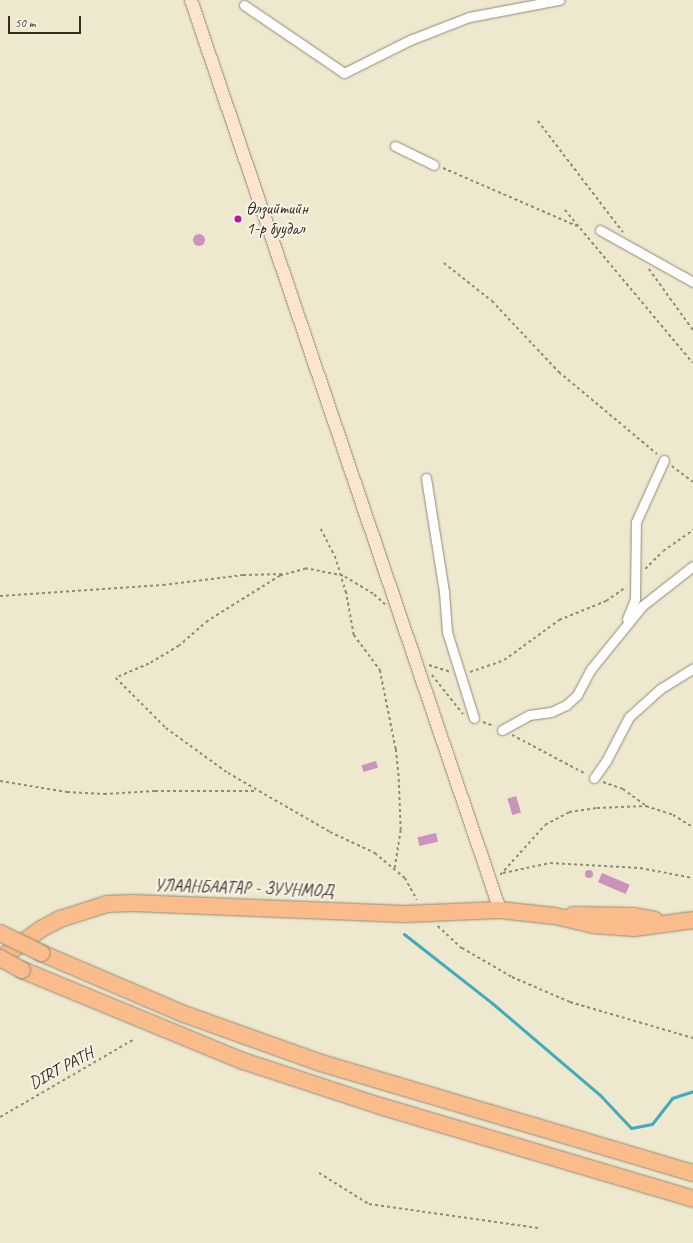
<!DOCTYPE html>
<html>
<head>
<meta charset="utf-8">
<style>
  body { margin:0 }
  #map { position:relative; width:693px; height:1243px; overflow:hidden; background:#ede8ce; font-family:Caveat,sans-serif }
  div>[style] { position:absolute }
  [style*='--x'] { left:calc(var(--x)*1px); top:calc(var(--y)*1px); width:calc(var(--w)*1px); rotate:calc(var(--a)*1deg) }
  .stream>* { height:3px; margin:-1.5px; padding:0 1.5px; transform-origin:1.5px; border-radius:1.5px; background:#3facbe }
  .building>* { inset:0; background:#c993bb; transform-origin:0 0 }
  .round { border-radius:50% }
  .path>* { height:1.5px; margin-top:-0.75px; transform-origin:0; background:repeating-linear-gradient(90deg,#948976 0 3px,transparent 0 6px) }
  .roads { filter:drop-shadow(0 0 1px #948976) drop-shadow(0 0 1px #948976) }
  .street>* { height:9px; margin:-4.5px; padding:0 4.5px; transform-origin:4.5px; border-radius:4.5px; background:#fff }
  .secondary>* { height:12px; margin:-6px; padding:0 6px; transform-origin:6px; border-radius:6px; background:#fde4d0 }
  .highway>* { height:16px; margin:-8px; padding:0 8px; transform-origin:8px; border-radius:8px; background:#f9bc8a }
  .bridges { filter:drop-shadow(0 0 1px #948976) drop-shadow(0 0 1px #948976) }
  .highway-bridge>* { height:16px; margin:-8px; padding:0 8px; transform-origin:8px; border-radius:8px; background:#f9bc8a }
  .dots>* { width:11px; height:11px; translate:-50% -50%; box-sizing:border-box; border:2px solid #f7f3e8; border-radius:50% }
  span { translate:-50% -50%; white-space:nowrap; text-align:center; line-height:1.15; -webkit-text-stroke:4px #f7f3e8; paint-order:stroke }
  .poi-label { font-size:17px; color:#3b2a1e }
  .left { translate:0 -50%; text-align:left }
  .street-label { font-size:17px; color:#3b2a1e }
  .scale { position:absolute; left:8px; top:16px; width:73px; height:18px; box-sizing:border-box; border:2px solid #3b2a1e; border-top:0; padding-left:5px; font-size:12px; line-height:14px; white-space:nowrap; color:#3b2a1e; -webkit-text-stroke:3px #f7f3e8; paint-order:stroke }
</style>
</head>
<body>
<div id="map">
  <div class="stream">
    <i style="--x:404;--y:934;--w:112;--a:38.1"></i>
    <i style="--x:492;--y:1003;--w:142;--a:40.4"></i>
    <i style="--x:600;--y:1095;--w:45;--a:46.8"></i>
    <i style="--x:631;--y:1128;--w:21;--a:-11"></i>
    <i style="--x:652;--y:1124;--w:33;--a:-52"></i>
    <i style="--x:672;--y:1098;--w:22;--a:-18"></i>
  </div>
  <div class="building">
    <i class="round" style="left:193px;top:234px;width:12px;height:12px"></i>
    <i style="left:376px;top:761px;width:7px;height:15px;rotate:74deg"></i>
    <i style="left:516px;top:796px;width:17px;height:9px;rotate:73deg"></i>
    <i style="left:436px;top:833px;width:9px;height:19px;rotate:77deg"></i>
    <i class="round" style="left:585px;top:870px;width:8px;height:8px"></i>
    <i style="left:602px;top:873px;width:30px;height:10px;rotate:23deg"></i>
  </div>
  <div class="path">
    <i style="--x:538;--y:121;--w:140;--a:52.6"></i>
    <i style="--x:443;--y:168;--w:146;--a:23.4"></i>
    <i style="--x:565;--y:210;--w:199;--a:50.1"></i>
    <i style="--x:444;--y:263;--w:61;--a:38.4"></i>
    <i style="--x:492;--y:301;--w:98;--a:46.7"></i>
    <i style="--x:559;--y:372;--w:128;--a:39.9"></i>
    <i style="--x:649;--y:269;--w:75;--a:54.2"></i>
    <i style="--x:672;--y:466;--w:26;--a:37"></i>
    <i style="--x:321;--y:529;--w:30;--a:63"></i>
    <i style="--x:335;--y:556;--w:37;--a:73"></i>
    <i style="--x:346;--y:591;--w:45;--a:79.7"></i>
    <i style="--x:354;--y:635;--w:44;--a:53.4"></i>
    <i style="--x:380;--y:670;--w:81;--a:78.6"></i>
    <i style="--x:396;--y:749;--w:30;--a:84"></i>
    <i style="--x:399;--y:779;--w:51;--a:87.8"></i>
    <i style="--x:401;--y:830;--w:39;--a:99"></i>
    <i style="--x:645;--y:569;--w:25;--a:-45"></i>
    <i style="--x:663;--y:551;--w:37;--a:-35"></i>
    <i style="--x:0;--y:596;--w:163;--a:-3.9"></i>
    <i style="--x:163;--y:585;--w:81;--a:-7.1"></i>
    <i style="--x:243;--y:575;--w:42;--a:-1.4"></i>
    <i style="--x:385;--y:605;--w:16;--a:-137"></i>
    <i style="--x:373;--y:594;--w:35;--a:-149"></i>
    <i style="--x:343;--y:576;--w:38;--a:-169"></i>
    <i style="--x:306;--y:569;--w:27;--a:165"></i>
    <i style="--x:280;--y:576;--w:85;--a:148"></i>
    <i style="--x:208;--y:621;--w:38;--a:139"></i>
    <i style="--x:179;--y:646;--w:35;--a:149"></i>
    <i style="--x:149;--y:664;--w:36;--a:157"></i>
    <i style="--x:116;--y:678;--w:71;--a:45"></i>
    <i style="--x:166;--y:728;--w:77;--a:36"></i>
    <i style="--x:228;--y:773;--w:118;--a:30"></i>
    <i style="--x:330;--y:832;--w:50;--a:25"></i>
    <i style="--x:375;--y:853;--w:39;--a:40"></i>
    <i style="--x:405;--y:878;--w:25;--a:61"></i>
    <i style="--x:429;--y:665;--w:22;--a:18"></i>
    <i style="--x:470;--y:672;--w:36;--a:-19"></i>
    <i style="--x:504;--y:660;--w:68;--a:-36"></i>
    <i style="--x:559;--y:620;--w:51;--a:-22"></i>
    <i style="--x:606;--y:601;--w:24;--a:-35"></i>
    <i style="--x:432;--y:675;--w:50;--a:51.5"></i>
    <i style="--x:483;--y:722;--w:12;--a:20"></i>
    <i style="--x:512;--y:735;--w:84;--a:27.8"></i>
    <i style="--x:0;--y:781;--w:68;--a:9.3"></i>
    <i style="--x:67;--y:792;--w:37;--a:3"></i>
    <i style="--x:104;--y:794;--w:51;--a:-3.4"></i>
    <i style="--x:155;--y:791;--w:102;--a:0"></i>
    <i style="--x:603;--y:782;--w:21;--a:19"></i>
    <i style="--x:623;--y:789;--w:29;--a:36"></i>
    <i style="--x:503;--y:873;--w:48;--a:-12"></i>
    <i style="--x:550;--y:863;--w:90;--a:3.2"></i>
    <i style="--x:640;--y:868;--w:54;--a:10.7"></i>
    <i style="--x:500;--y:875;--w:67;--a:-48"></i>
    <i style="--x:545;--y:825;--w:27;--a:-28"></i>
    <i style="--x:569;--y:812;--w:28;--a:-8"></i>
    <i style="--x:597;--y:808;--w:49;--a:-2.3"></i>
    <i style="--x:646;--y:806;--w:28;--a:18"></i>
    <i style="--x:673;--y:815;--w:23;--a:31"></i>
    <i style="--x:438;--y:926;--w:33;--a:43"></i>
    <i style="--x:462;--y:948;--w:58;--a:30.1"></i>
    <i style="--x:512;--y:977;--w:63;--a:23.3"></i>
    <i style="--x:570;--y:1002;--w:128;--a:16.3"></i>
    <i style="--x:0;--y:1117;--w:154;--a:-30.1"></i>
    <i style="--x:319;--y:1173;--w:59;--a:31.8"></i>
    <i style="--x:369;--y:1204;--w:171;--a:8.1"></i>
  </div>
  <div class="roads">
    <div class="street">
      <i style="--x:244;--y:5;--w:121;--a:34.2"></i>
      <i style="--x:344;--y:73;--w:74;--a:-26.6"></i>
      <i style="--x:410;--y:40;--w:63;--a:-21.3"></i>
      <i style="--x:469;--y:17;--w:92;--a:-10.7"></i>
      <i style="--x:395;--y:146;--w:43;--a:26"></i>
      <i style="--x:600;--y:230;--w:107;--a:29.2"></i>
      <i style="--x:426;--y:478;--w:115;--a:81"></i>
      <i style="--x:444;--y:592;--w:40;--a:85.7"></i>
      <i style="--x:447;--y:632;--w:90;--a:72.6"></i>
      <i style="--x:627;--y:619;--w:22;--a:-68"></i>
      <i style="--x:635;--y:599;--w:77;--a:-89.3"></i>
      <i style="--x:636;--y:522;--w:68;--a:-65.7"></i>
      <i style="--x:502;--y:730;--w:31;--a:-29"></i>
      <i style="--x:529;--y:715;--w:22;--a:-8"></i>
      <i style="--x:551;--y:712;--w:17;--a:-25"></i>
      <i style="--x:566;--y:705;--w:15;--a:-42"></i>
      <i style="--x:577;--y:695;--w:30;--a:-62"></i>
      <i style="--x:591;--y:669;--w:81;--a:-51"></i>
      <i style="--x:642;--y:606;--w:65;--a:-38.1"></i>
      <i style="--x:594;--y:778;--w:21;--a:-55"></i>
      <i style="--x:606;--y:761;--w:50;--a:-62.4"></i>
      <i style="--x:629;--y:717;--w:42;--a:-42.1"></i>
      <i style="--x:660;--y:689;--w:39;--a:-32"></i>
    </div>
    <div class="secondary">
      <i style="--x:191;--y:0;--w:961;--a:71.24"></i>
    </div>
    <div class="highway">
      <i style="--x:573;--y:915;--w:60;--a:1"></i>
      <i style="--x:633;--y:916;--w:22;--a:10"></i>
      <i style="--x:41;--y:953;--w:155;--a:23.1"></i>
      <i style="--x:184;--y:1014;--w:145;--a:19.7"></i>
      <i style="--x:321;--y:1063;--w:388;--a:16.5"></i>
      <i style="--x:0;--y:959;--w:51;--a:-36.2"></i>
      <i style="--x:41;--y:929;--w:21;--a:-28"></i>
      <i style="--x:60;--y:919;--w:49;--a:-17.7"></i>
      <i style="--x:107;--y:904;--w:26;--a:-2"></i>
      <i style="--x:133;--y:903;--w:272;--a:2.3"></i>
      <i style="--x:405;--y:914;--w:95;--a:-2.4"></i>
      <i style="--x:500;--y:910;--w:55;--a:6.2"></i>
      <i style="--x:555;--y:916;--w:39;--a:13"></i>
      <i style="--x:593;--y:925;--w:41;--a:4.2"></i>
      <i style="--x:634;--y:928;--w:60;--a:-7.7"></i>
      <i style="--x:22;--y:970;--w:239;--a:22.4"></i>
      <i style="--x:243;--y:1061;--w:144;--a:18.2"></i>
      <i style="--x:380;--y:1106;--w:327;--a:16.5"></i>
    </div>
  </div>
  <div class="bridges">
    <div class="highway-bridge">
      <i style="--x:0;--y:933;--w:46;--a:26"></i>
      <i style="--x:0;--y:958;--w:25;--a:29"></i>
    </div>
  </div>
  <div class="dots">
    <i style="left:238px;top:219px;background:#b5179e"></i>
  </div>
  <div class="poi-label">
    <span class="left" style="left:246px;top:219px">Өлзийтийн<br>1-р буудал</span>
  </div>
  <div class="street-label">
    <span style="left:244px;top:888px;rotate:2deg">УЛААНБААТАР - ЗУУНМОД</span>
    <span style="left:61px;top:1068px;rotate:-28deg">DIRT PATH</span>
  </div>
  <div class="scale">50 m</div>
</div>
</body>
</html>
